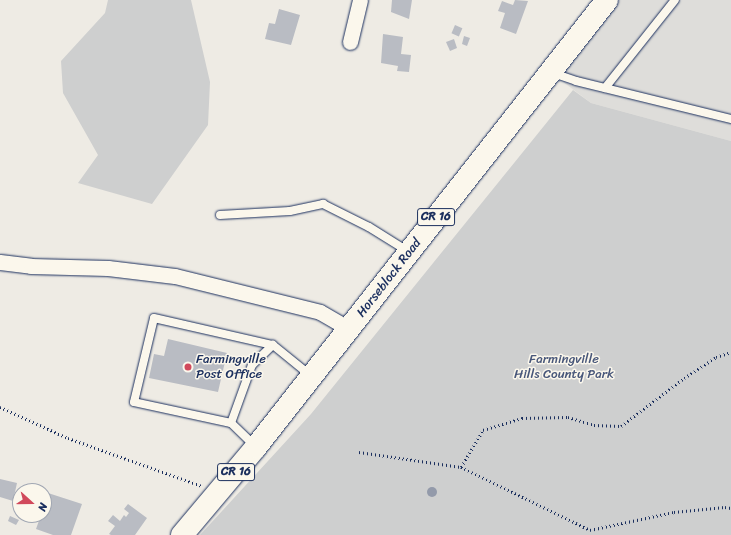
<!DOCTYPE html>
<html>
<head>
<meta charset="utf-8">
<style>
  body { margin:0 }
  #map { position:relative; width:731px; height:535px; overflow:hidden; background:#eeebe4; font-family:Sriracha,sans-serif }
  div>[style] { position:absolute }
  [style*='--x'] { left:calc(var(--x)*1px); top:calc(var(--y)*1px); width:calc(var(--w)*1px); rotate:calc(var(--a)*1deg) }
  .built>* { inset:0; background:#deddda }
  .green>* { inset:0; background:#cecfcf }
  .building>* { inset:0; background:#b9bcc3; transform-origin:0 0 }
  .path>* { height:2.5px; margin-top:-1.25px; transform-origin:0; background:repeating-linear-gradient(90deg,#1b2f5e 0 1px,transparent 0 4px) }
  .roads { filter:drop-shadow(0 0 1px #1b2f5e) drop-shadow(0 0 1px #1b2f5e) }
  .service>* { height:8px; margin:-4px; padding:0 4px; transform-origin:4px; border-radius:4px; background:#fbf7ec }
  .minor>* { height:15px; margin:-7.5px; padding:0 7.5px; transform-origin:7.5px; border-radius:7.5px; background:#fbf7ec }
  .primary>* { height:22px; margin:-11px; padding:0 11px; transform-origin:11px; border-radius:11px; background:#fbf7ec }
  .trees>* { width:10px; height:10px; margin:-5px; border-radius:50%; background:#939aaa }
  .dots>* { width:11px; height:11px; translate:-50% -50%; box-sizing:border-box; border:2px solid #fbf7ec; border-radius:50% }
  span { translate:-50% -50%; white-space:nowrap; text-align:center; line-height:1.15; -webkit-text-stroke:3px #fbf7ec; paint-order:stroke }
  .shield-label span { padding:1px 3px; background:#fbf7ec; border:1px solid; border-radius:3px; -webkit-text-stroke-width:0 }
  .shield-label { font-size:12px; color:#1b2f5e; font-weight:700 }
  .street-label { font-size:13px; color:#1b2f5e }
  .poi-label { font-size:13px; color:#1b2f5e }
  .left { translate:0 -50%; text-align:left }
  .park-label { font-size:13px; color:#48577a }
  .north { position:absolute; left:12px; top:483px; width:40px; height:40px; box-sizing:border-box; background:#fbf7ec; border:1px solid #a1a7b3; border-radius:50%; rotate:111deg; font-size:11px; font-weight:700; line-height:16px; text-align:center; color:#1b2f5e }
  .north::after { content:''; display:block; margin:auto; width:14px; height:18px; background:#d1495b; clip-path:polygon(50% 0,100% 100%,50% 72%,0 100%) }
</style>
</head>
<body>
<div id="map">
  <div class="built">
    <i style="clip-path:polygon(607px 0,731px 0,731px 141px,591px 103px,550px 72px)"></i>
  </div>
  <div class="green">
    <i style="clip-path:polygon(108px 0,191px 0,210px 82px,208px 125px,152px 204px,78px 183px,98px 155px,63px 93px,61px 61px,105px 13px)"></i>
    <i style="clip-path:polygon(573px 90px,591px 103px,731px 141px,731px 535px,200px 535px,311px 414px)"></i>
  </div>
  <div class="building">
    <i style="clip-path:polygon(392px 0,412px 0,409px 19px,391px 12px)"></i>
    <i style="clip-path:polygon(515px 0,528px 1px,516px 34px,500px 28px,505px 13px,498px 11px,502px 1px,513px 5px)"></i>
    <i style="clip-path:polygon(279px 9px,300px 15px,291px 45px,265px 39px,269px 23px,275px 24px)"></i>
    <i style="left:455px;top:25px;width:8px;height:9px;rotate:23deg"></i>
    <i style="clip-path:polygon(383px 34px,403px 37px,401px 54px,411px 55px,409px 72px,397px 71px,398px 66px,381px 63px)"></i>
    <i style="clip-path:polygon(464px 36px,470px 38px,467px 46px,462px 44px)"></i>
    <i style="clip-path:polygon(454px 39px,457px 48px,450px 51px,446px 42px)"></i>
    <i style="clip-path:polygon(168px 339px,227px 353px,218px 392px,149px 378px,154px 354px,164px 356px)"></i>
    <i style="clip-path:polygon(0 479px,17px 483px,13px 501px,0 497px)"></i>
    <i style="clip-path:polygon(48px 493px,82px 504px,71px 535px,53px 535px,36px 529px,41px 515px,44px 515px)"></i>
    <i style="clip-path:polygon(128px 504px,147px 518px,135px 535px,111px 535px,109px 534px,115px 526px,108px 521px,113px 515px,120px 521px,124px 515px,126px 517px,129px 513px,124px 509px)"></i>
    <i style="clip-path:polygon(10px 516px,19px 520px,16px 525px,8px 521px)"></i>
  </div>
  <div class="path">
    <i style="--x:0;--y:407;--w:75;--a:24.5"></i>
    <i style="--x:68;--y:438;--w:142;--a:19.7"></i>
    <i style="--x:359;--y:452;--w:103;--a:8.4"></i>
    <i style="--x:461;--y:467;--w:144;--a:26"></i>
    <i style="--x:590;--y:530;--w:86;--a:-12.1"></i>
    <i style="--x:674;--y:512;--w:51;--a:-5.6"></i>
    <i style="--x:725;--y:507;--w:6;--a:9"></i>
    <i style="--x:461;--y:467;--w:43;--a:-59.3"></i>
    <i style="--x:483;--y:430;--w:41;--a:-17.1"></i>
    <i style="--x:522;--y:418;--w:46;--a:-1.2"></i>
    <i style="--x:568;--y:417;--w:27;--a:17"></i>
    <i style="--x:594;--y:425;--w:27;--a:2"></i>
    <i style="--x:621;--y:426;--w:79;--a:-37.3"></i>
    <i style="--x:684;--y:378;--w:38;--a:-33"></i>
    <i style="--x:716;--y:357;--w:16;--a:-18"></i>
  </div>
  <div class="roads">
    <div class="service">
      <i style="--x:553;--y:73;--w:24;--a:19"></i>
      <i style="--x:576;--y:81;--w:160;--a:13.8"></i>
      <i style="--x:605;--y:88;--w:112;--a:-51.5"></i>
      <i style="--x:220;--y:215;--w:70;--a:-3.3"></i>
      <i style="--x:290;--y:211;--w:34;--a:-12"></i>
      <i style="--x:323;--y:204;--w:51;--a:26.6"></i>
      <i style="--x:369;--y:227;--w:47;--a:32"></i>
      <i style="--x:231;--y:423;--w:62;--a:-70.1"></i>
      <i style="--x:252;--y:365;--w:29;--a:-44"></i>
      <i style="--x:255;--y:446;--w:33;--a:-136"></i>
      <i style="--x:231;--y:423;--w:99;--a:-167.8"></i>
      <i style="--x:134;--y:402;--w:86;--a:-76.6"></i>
      <i style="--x:154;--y:318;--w:122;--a:12.8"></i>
      <i style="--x:273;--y:345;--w:49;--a:39.2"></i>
    </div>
    <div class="minor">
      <i style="--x:350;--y:42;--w:43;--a:-76.6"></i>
      <i style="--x:0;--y:262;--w:31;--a:7"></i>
      <i style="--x:31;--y:266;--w:77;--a:1.5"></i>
      <i style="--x:108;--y:268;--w:67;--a:6.8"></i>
      <i style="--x:175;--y:276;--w:149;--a:13.9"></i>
      <i style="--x:320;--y:312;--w:34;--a:30"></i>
    </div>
    <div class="primary">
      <i style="--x:182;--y:535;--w:115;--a:-49.9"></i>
      <i style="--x:256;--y:447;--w:568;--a:-51.86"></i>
    </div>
  </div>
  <div class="trees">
    <i style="left:432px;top:492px"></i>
  </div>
  <div class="dots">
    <i style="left:188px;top:367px;background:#d1495b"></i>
  </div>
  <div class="shield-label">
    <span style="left:436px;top:217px">CR 16</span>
    <span style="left:236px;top:472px">CR 16</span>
  </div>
  <div class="street-label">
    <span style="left:389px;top:278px;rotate:-52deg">Horseblock Road</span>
  </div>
  <div class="poi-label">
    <span class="left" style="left:196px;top:367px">Farmingville<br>Post Office</span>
  </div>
  <div class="park-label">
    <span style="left:564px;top:367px">Farmingville<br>Hills County Park</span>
  </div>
  <div class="north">N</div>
</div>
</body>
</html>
